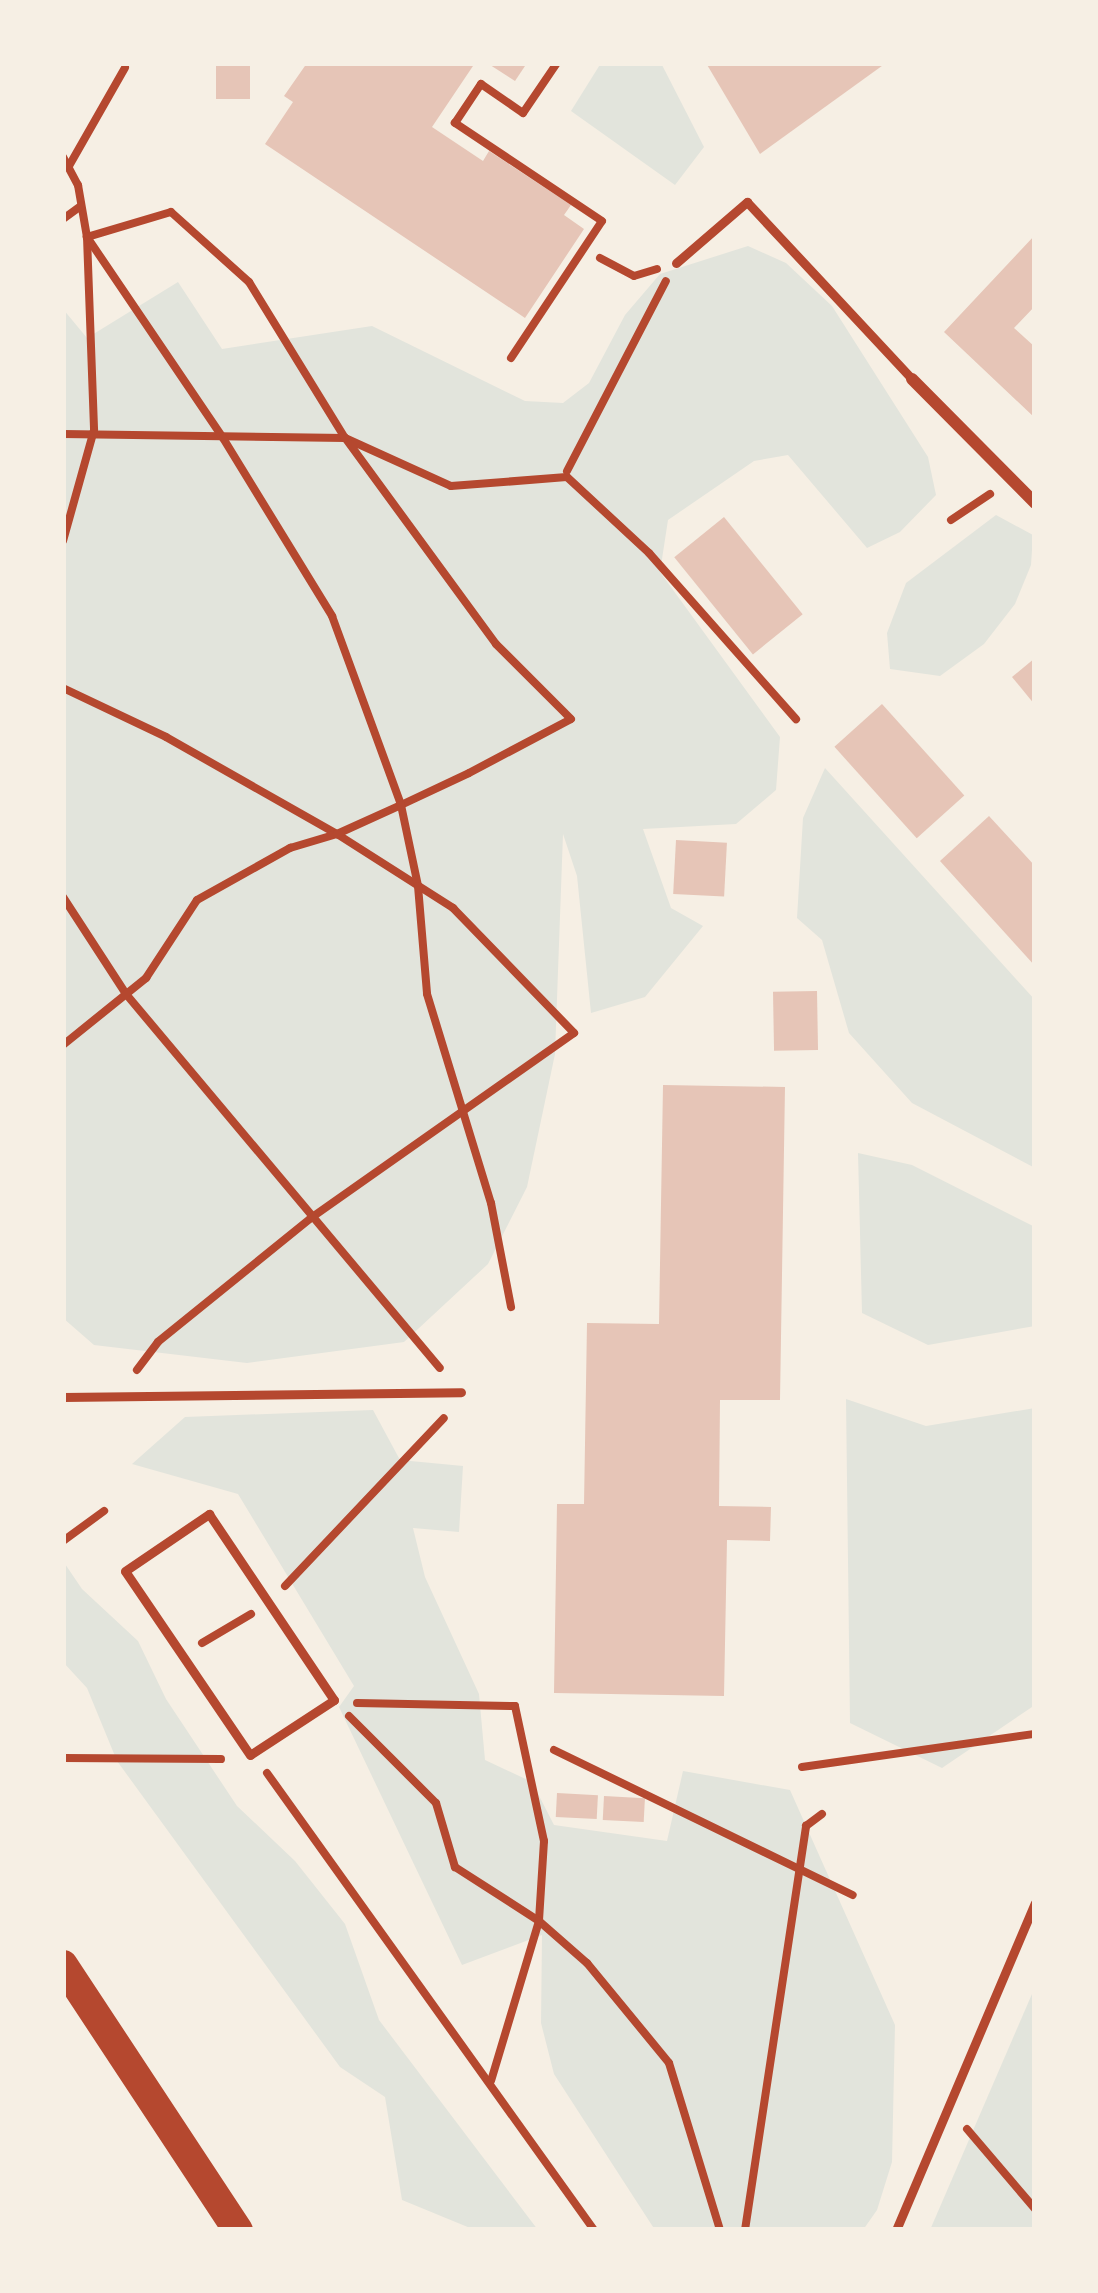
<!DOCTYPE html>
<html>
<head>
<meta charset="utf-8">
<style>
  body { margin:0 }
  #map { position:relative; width:1098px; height:2293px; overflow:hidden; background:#f6efe4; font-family:Barlow,sans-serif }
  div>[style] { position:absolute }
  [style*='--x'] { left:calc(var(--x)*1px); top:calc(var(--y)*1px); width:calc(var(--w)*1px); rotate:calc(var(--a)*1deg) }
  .green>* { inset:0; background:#e2e4dc }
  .building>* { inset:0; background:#e6c5b7; transform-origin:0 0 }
  .path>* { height:8px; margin:-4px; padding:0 4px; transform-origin:4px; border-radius:4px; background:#b5482f }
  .service>* { height:9px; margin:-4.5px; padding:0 4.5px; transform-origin:4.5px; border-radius:4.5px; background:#b5482f }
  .minor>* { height:12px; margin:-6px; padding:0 6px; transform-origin:6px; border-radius:6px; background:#b5482f }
  .primary>* { height:30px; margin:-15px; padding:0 15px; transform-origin:15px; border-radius:15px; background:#b5482f }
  span { translate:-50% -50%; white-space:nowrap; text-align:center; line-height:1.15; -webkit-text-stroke:12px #f6efe4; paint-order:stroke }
  .frame { position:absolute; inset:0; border:66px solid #f6efe4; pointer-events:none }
</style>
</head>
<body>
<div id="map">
  <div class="green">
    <i style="clip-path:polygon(601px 63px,661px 63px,704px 147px,675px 185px,571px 111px)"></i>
    <i style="clip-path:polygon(748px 246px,786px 263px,832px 306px,928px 457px,936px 495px,900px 532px,867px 548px,788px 455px,754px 461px,668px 520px,660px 572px,780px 737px,776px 790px,736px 824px,643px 829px,671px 908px,703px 926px,645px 997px,591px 1013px,577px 876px,563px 834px,555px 1054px,527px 1187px,488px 1264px,404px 1342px,247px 1363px,94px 1345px,63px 1318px,63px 309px,87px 338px,178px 282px,222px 349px,372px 326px,525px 401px,563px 403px,589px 383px,625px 315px,660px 274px)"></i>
    <i style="clip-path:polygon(996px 515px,1033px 535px,1031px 565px,1015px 604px,984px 644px,940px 676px,890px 669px,887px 633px,906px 583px)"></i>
    <i style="clip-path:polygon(825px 768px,1035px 1000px,1035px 1168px,912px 1103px,849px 1033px,822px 940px,797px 918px,803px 818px)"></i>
    <i style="clip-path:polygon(858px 1153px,912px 1165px,1035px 1227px,1035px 1326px,928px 1345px,862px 1313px)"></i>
    <i style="clip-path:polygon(846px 1399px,926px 1426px,1035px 1408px,1035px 1705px,942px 1768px,850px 1723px)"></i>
    <i style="clip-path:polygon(373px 1410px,400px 1460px,463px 1466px,459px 1532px,413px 1528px,425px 1577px,479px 1694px,485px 1760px,532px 1782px,554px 1825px,667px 1841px,683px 1771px,790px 1790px,895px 2025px,892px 2162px,877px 2210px,863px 2230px,655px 2230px,554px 2074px,541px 2023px,542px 1935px,462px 1965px,339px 1707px,354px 1686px,238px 1494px,132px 1464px,185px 1417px)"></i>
    <i style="clip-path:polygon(63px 1561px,82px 1589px,138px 1641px,166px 1699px,237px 1806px,295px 1861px,345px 1924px,379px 2020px,538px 2230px,475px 2230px,402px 2200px,385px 2097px,340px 2067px,117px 1761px,87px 1688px,63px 1662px)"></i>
    <i style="clip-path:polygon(1035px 1987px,1035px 2230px,930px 2230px)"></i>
  </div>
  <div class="building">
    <i style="left:216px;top:63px;width:34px;height:36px"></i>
    <i style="clip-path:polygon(307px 63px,475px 63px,432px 127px,483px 161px,489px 151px,571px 205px,564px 215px,584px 229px,525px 318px,265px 144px,293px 102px,284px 96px)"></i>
    <i style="clip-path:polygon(487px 63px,527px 63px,515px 81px)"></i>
    <i style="clip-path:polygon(706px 63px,886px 63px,760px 154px)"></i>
    <i style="clip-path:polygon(1035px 235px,1035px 306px,1014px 328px,1035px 347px,1035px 418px,944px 332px)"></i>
    <i style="left:724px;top:517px;width:125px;height:64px;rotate:51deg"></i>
    <i style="clip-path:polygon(1035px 658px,1035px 705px,1012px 677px)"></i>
    <i style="left:882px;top:704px;width:123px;height:64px;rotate:48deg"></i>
    <i style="clip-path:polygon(989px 816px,1035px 866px,1035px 966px,940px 861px)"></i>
    <i style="left:676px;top:840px;width:51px;height:54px;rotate:3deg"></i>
    <i style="left:817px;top:991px;width:59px;height:44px;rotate:89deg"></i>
    <i style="clip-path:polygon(663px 1085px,785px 1087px,780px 1400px,720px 1400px,719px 1506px,771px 1507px,770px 1541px,727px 1540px,724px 1696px,554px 1693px,557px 1504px,584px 1504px,587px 1323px,659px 1324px)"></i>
    <i style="left:557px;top:1793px;width:41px;height:24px;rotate:3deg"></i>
    <i style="left:604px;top:1796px;width:41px;height:24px;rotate:3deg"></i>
  </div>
  <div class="path">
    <i style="--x:63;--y:157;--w:32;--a:62"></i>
    <i style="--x:78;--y:185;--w:53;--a:80.2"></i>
    <i style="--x:87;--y:237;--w:193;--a:87.9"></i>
    <i style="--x:94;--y:430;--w:115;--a:105.6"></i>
    <i style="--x:69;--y:166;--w:113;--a:-60.3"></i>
    <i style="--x:63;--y:219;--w:22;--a:-36"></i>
    <i style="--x:600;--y:258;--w:38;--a:28"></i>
    <i style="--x:634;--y:276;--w:24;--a:-17"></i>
    <i style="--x:511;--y:358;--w:164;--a:-56.4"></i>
    <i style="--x:602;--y:221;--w:177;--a:-146.3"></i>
    <i style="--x:455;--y:123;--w:47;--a:-56.3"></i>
    <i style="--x:481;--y:84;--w:51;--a:34.6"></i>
    <i style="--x:523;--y:113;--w:60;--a:-55.8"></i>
    <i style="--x:63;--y:434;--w:282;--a:0.8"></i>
    <i style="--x:345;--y:438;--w:116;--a:24.4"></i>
    <i style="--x:451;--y:486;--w:116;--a:-4.4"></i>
    <i style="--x:567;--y:477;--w:112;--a:42.8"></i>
    <i style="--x:649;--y:553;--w:222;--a:48.5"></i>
    <i style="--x:567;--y:471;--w:214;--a:-62.5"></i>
    <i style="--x:951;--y:520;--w:47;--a:-33.7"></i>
    <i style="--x:63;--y:688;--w:114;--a:25.4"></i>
    <i style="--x:166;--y:737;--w:197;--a:29.6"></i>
    <i style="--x:337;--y:834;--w:138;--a:32.5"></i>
    <i style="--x:453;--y:908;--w:174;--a:45.9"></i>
    <i style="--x:574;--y:1033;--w:322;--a:144.9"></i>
    <i style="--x:311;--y:1218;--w:197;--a:141"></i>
    <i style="--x:158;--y:1342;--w:35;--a:127"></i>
    <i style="--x:63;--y:897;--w:116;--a:57"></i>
    <i style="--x:126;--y:994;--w:488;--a:50"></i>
    <i style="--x:63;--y:1045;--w:107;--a:-38.9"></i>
    <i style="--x:146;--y:978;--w:93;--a:-56.8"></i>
    <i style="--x:197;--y:900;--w:107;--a:-29.2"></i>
    <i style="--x:290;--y:848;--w:49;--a:-16.6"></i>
    <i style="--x:337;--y:834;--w:70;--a:-24.4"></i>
    <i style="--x:401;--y:805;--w:75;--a:-25.2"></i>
    <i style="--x:469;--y:773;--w:115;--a:-27.9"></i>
    <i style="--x:571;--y:719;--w:106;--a:-135"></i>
    <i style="--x:496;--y:644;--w:255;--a:-126.2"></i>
    <i style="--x:345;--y:438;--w:183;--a:-121.6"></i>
    <i style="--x:249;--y:282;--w:105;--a:-138.1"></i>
    <i style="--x:171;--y:212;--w:88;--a:163.4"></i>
    <i style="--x:87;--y:237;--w:243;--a:55.9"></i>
    <i style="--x:223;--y:438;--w:209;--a:58.5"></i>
    <i style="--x:332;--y:616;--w:201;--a:69.9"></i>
    <i style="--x:401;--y:805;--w:83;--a:78.1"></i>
    <i style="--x:418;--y:886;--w:108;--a:85.2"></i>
    <i style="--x:427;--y:994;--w:219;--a:73"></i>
    <i style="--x:491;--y:1203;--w:106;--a:79.1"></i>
    <i style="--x:63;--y:1541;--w:51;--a:-36.2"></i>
    <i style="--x:285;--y:1586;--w:231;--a:-46.6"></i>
    <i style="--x:202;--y:1643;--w:57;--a:-30.6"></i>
    <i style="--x:357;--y:1703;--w:158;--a:1.1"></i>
    <i style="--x:515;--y:1706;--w:138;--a:77.9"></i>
    <i style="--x:544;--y:1841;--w:80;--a:93.6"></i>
    <i style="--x:539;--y:1921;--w:167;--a:106.7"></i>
    <i style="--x:349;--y:1716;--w:123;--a:45"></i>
    <i style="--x:436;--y:1803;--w:67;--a:73.5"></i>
    <i style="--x:455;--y:1867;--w:100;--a:32.7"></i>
    <i style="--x:539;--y:1921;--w:64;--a:41.2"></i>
    <i style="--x:587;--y:1963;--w:129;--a:50.6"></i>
    <i style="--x:669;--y:2063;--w:175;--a:73"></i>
    <i style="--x:554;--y:1750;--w:332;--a:25.9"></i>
    <i style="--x:63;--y:1758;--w:158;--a:0.4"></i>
    <i style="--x:802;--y:1767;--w:235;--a:-8.1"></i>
    <i style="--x:267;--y:1773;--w:562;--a:54.41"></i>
    <i style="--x:967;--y:2129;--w:105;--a:49.6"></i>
    <i style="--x:745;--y:2230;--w:409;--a:-81.4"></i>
    <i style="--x:806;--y:1826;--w:20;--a:-37"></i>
  </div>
  <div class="service">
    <i style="--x:676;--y:263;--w:94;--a:-40.7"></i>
    <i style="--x:747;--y:202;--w:242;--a:47"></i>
    <i style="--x:63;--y:1397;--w:398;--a:-0.7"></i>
    <i style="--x:209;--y:1514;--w:224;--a:56.1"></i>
    <i style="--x:334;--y:1700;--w:100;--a:146.8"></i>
    <i style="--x:250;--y:1755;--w:222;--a:-124.2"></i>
    <i style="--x:125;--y:1571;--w:102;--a:-34.2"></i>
    <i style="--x:896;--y:2230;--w:355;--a:-67"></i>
  </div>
  <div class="minor">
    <i style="--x:912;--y:379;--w:175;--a:45.2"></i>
  </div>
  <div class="primary">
    <i style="--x:63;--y:1965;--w:318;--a:56.6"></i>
  </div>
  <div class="frame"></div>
</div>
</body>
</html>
